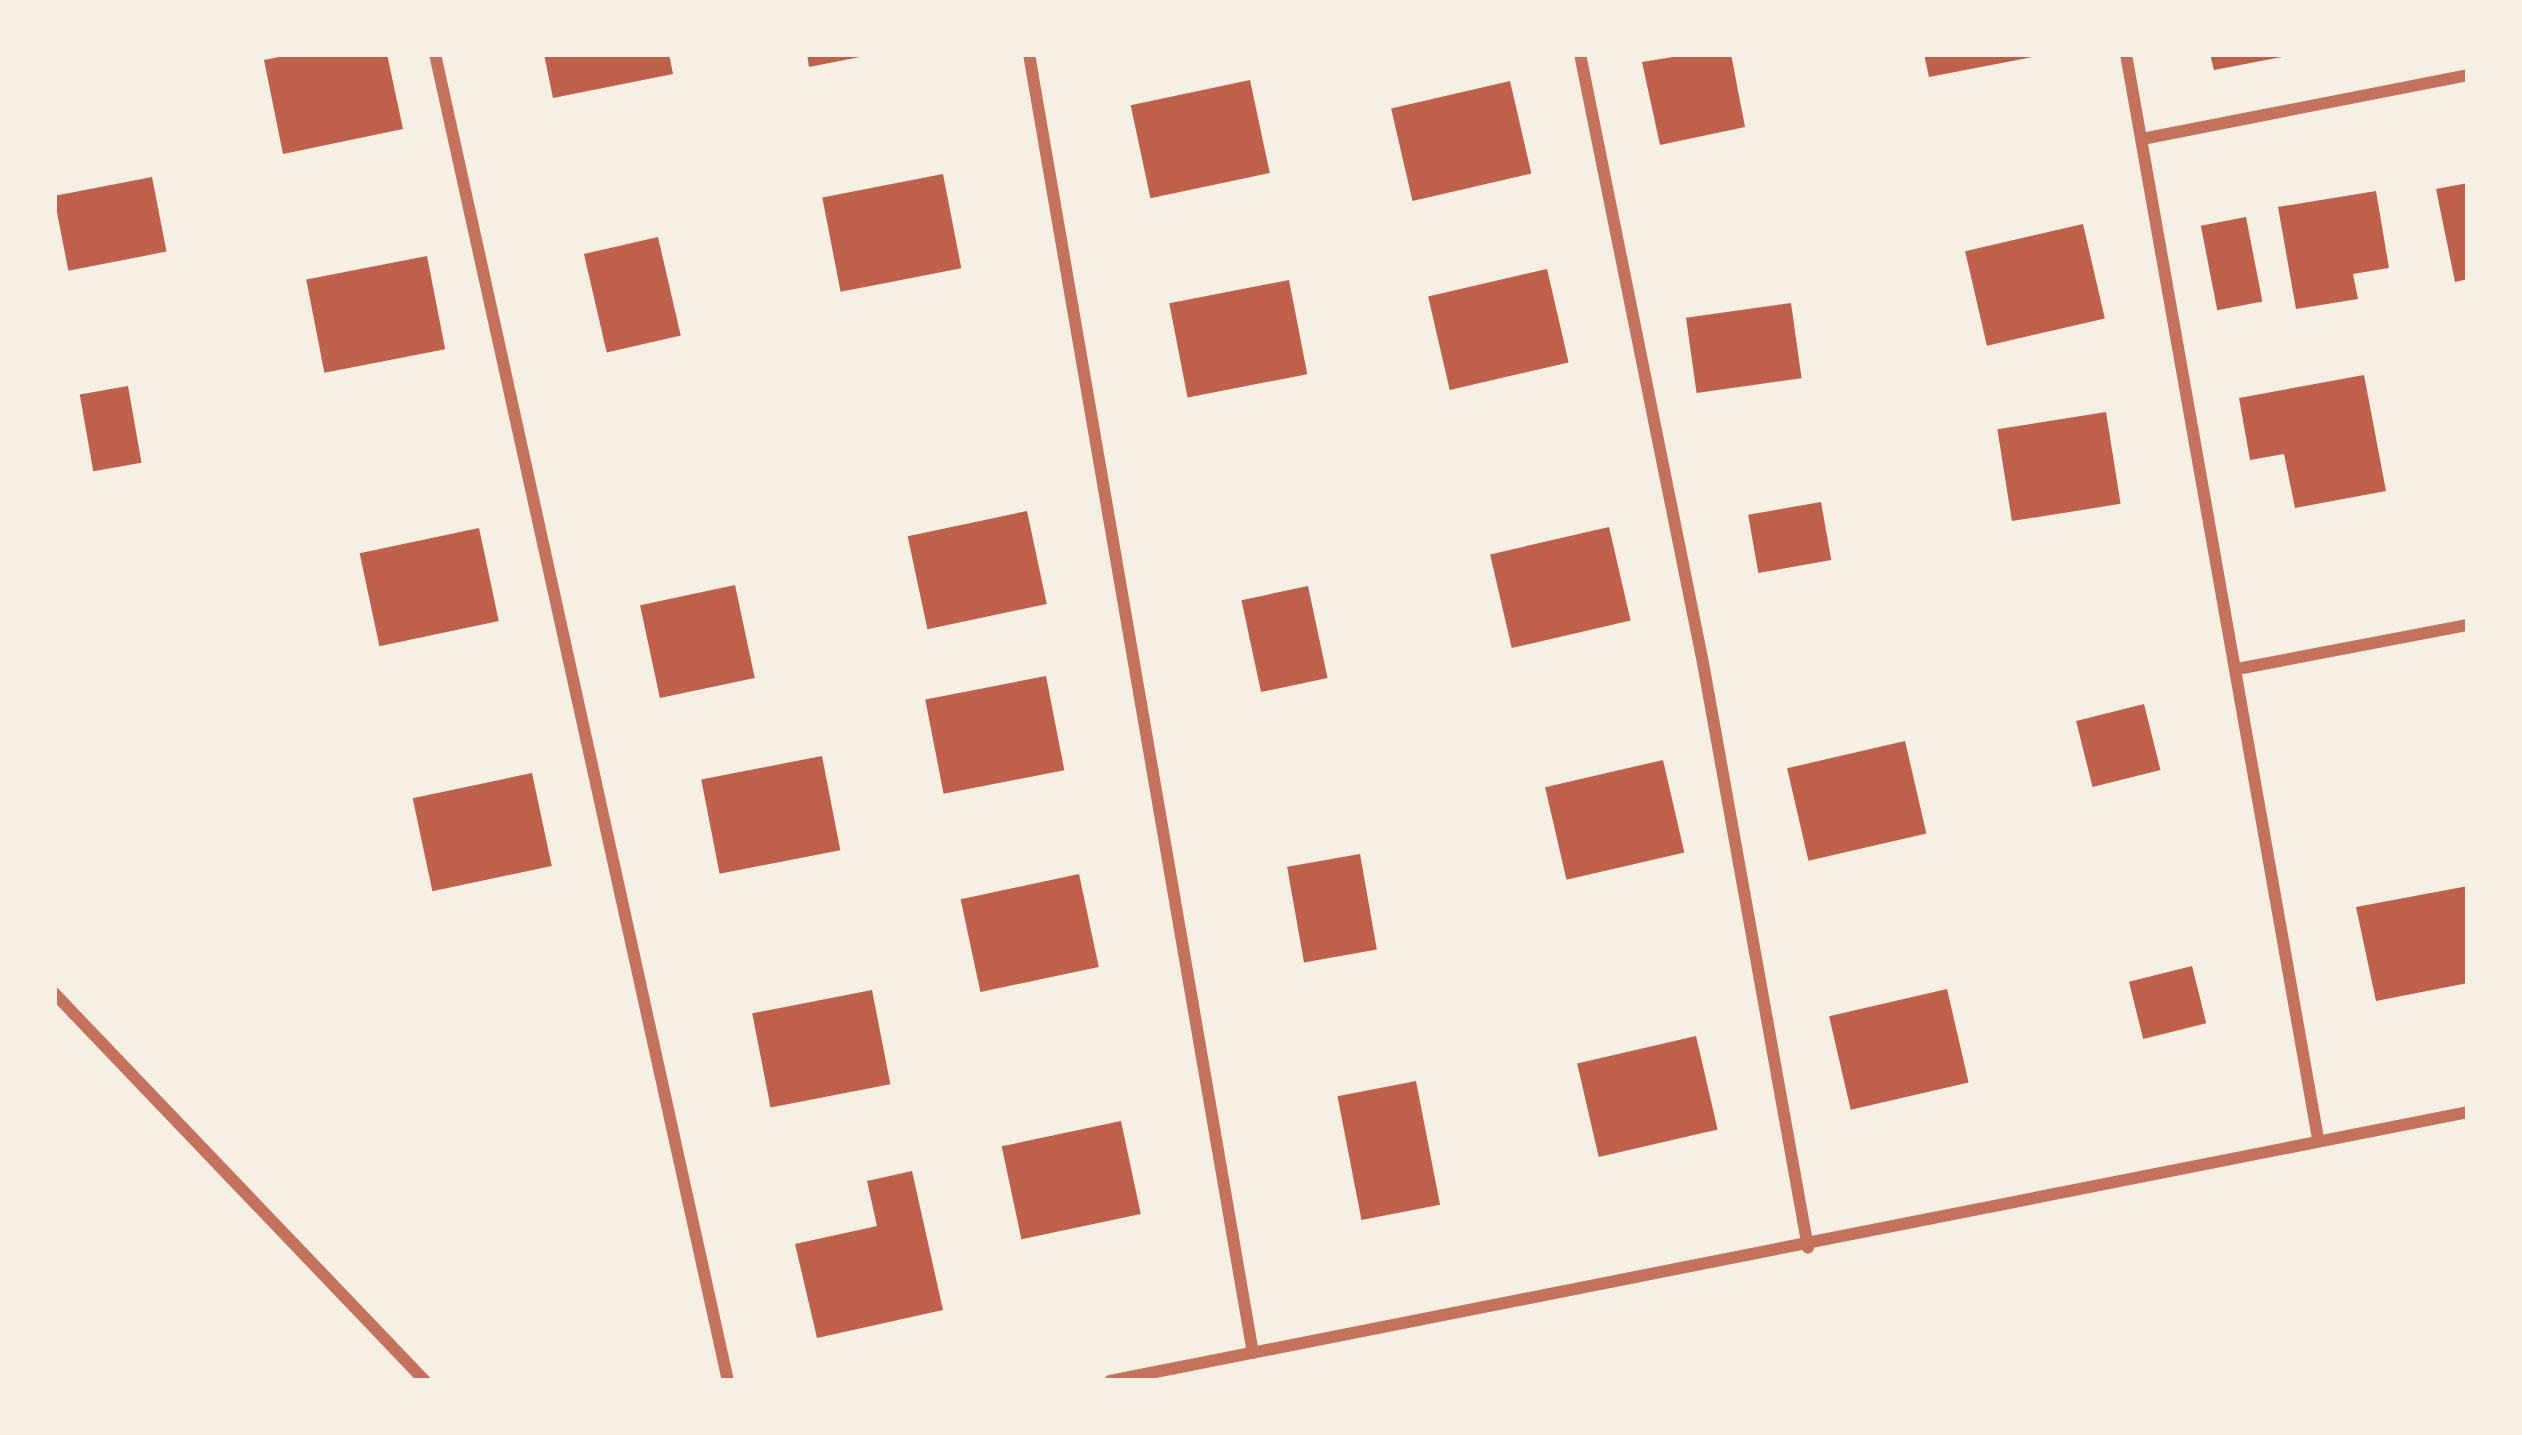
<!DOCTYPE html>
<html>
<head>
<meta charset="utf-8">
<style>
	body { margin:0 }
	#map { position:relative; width:2522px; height:1435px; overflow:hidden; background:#f6efe4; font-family:Helvetica,sans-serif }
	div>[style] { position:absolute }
	.building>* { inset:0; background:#bf614a; transform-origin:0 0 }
	.minor>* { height:12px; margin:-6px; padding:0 6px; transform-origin:6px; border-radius:6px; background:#c5725c }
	span { translate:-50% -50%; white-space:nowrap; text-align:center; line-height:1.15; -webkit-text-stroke:9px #f6efe4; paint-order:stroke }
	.frame { position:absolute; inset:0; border:57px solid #f6efe4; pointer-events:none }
</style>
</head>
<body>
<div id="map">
	<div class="building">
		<div style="clip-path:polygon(294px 54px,387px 54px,403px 129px,283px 154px,264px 60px)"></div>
		<div style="clip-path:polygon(544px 54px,669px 54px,673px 74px,553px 98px)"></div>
		<div style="clip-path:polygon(807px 54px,865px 54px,865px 56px,809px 67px)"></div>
		<div style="clip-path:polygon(1691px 54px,1731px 54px,1745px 127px,1660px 145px,1642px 62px)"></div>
		<div style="clip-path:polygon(1924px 54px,2038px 54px,2038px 56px,1929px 77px)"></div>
		<div style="clip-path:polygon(2210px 54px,2287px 54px,2287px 56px,2214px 70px)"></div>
		<div style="left:1250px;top:80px;width:95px;height:122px;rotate:78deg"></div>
		<div style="left:1510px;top:81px;width:95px;height:122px;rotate:77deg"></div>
		<div style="left:943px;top:174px;width:96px;height:123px;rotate:79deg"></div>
		<div style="left:152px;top:177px;width:76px;height:100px;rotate:79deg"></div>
		<div style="clip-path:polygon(2468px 183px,2468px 279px,2455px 282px,2436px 189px)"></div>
		<div style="clip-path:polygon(2376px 191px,2389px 268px,2353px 274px,2358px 299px,2296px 309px,2278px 207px)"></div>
		<div style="left:2246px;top:217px;width:86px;height:46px;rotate:79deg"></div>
		<div style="left:2083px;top:224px;width:97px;height:121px;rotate:77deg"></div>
		<div style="left:658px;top:237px;width:101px;height:76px;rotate:77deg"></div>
		<div style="left:427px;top:256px;width:95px;height:123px;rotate:79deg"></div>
		<div style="left:1547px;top:269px;width:96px;height:122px;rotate:77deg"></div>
		<div style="left:1289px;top:280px;width:96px;height:122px;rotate:79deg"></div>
		<div style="left:1791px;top:303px;width:76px;height:106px;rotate:82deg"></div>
		<div style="clip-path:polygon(2364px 375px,2386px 491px,2295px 508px,2284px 454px,2250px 460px,2239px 398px)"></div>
		<div style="left:128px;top:386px;width:78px;height:49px;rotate:80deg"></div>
		<div style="left:2106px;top:412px;width:93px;height:110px;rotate:81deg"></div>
		<div style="left:1821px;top:502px;width:59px;height:74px;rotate:80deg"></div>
		<div style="left:1027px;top:511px;width:95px;height:122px;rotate:78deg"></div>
		<div style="left:1609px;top:527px;width:96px;height:122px;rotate:77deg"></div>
		<div style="left:479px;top:528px;width:95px;height:122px;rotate:78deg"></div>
		<div style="left:735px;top:585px;width:95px;height:97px;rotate:78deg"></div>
		<div style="left:1308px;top:586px;width:94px;height:68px;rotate:78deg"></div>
		<div style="left:1046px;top:676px;width:96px;height:123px;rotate:79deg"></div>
		<div style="left:2144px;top:704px;width:68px;height:70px;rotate:76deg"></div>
		<div style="left:1905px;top:741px;width:95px;height:121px;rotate:77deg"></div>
		<div style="left:822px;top:756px;width:96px;height:123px;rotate:79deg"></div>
		<div style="left:1663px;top:760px;width:95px;height:121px;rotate:77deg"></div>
		<div style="left:532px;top:773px;width:95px;height:122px;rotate:78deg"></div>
		<div style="left:1360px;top:854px;width:97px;height:74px;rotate:80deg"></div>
		<div style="left:1079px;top:874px;width:95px;height:121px;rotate:78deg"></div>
		<div style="clip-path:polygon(2468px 886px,2468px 983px,2376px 1001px,2356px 907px)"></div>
		<div style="left:2192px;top:966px;width:59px;height:65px;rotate:76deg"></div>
		<div style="left:1947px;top:989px;width:96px;height:121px;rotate:77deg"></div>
		<div style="left:872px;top:990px;width:96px;height:122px;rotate:79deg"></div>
		<div style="left:1696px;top:1036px;width:96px;height:122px;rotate:77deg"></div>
		<div style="left:1416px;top:1081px;width:126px;height:80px;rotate:79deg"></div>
		<div style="left:1121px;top:1121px;width:95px;height:122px;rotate:78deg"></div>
		<div style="clip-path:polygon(912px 1171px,943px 1310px,817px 1338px,795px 1244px,877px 1226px,867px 1181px)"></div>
	</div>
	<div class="minor">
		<div style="left:435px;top:54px;width:1359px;rotate:77.55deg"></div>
		<div style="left:1029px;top:54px;width:1318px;rotate:80.22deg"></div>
		<div style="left:1580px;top:54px;width:621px;rotate:78.58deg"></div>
		<div style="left:1703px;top:663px;width:594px;rotate:79.82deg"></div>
		<div style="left:2126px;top:54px;width:1102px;rotate:79.96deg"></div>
		<div style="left:2142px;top:139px;width:332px;rotate:-11.1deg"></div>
		<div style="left:2237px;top:669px;width:235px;rotate:-10.8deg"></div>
		<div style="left:54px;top:993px;width:537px;rotate:46.28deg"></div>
		<div style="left:1110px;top:1381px;width:1384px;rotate:-11.2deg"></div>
	</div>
	<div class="frame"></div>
</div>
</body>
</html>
